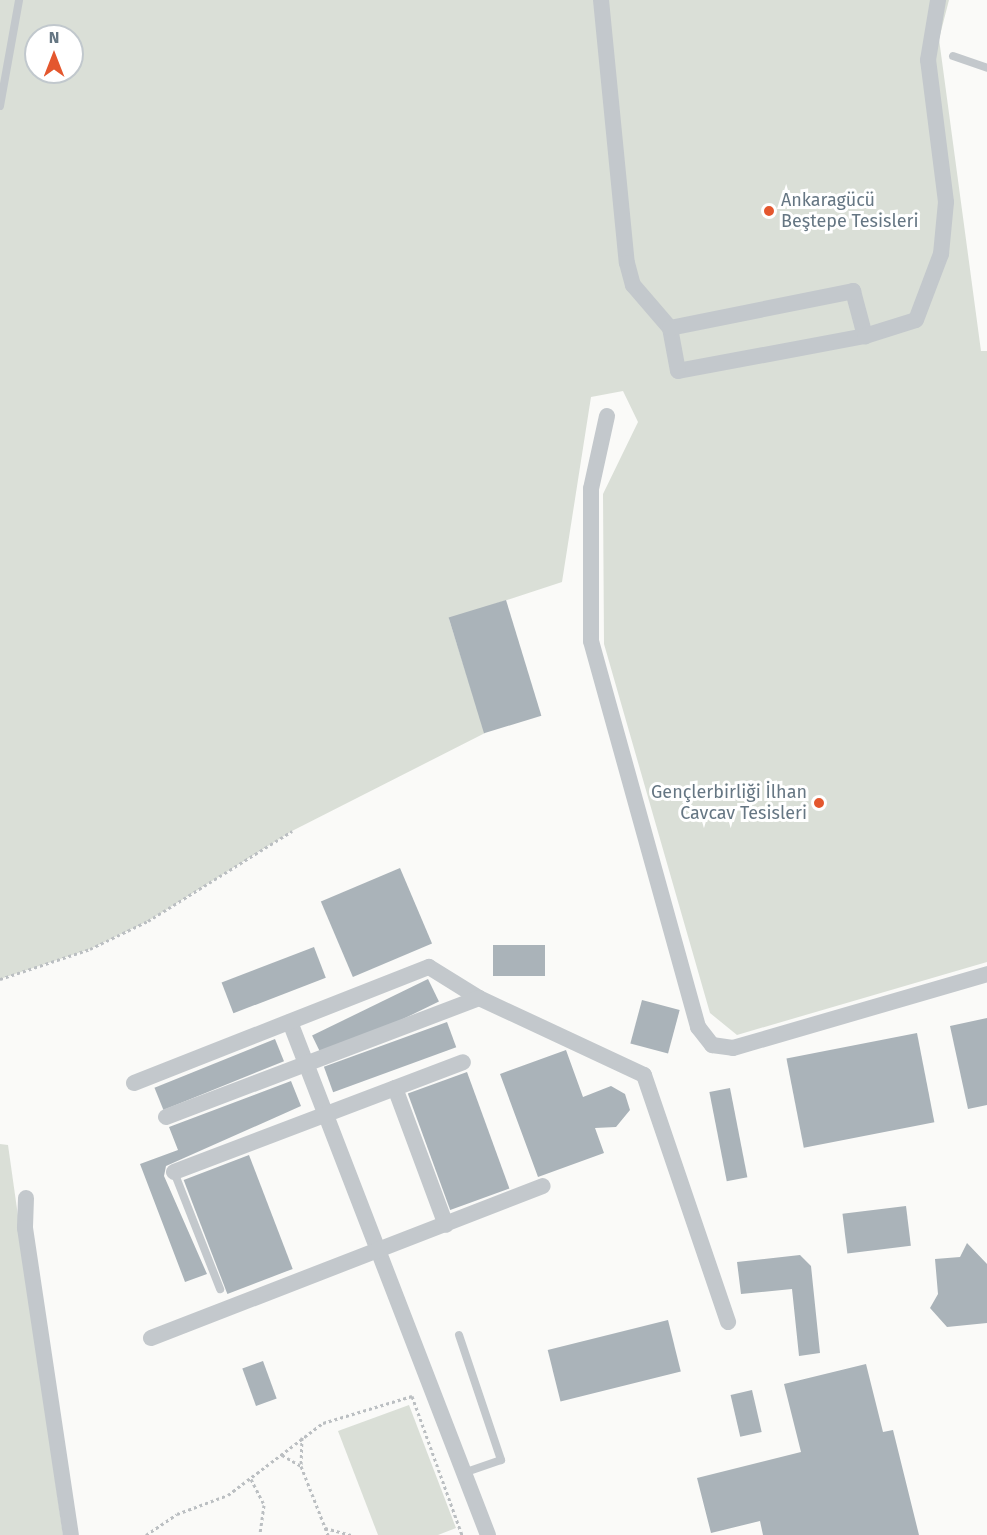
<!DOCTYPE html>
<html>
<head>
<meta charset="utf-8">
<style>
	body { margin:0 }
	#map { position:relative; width:987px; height:1535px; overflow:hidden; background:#fafaf8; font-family:"Fira Sans",sans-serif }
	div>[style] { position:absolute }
	.green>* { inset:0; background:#dadfd7 }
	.building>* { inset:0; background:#aab3b9; transform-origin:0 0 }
	.path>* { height:3px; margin-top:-1.5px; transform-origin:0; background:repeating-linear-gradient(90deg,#bbbfc2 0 3px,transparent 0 6px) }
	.lane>* { height:8px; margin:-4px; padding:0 4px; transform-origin:4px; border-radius:4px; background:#c3c8cc }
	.street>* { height:16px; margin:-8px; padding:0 8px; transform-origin:8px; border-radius:8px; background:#c3c8cc }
	.dots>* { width:16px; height:16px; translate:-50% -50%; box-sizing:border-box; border:3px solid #fff; border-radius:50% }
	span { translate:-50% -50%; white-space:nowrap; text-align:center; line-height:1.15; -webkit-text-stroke:6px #fff; paint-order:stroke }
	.poi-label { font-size:18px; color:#657683 }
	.left { translate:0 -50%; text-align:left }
	.right { translate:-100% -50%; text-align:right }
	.north { position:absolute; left:24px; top:24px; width:60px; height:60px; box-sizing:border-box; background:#fff; border:2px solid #c1c8cd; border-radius:50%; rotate:0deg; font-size:16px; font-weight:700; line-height:24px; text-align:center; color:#657683 }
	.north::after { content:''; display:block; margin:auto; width:21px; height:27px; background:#e4572e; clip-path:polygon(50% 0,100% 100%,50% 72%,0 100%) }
</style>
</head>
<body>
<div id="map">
	<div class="green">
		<div style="clip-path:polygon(evenodd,0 0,949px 0,939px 39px,981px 351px,987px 351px,987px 962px,737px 1035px,710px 1013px,604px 644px,603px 494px,638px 422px,623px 391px,591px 397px,562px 582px,449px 619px,485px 733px,292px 831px,148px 921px,90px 949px,0 979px,0 0,36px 36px,72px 36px,72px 72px,36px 72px,36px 36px)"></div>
		<div style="clip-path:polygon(0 1144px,8px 1145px,63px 1535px,0 1535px)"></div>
		<div style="clip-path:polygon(409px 1405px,456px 1528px,438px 1535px,378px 1535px,338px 1431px)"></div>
	</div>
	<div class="building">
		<div style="left:506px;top:600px;width:121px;height:60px;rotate:73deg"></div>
		<div style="left:400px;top:868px;width:82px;height:86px;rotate:67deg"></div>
		<div style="left:493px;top:945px;width:52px;height:31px"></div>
		<div style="left:314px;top:947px;width:33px;height:99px;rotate:69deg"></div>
		<div style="left:428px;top:979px;width:25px;height:129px;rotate:64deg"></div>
		<div style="left:642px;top:1000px;width:39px;height:45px;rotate:15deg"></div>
		<div style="clip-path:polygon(987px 1018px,987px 1105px,968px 1109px,950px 1026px)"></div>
		<div style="left:447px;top:1022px;width:27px;height:131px;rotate:70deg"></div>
		<div style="left:917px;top:1033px;width:91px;height:133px;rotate:79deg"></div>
		<div style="left:275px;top:1039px;width:24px;height:130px;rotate:68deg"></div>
		<div style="clip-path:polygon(566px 1050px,583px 1097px,611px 1086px,625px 1094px,630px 1110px,616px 1127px,595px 1128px,604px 1153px,538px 1177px,500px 1074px)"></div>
		<div style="left:467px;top:1072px;width:124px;height:63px;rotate:70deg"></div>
		<div style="clip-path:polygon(291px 1081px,301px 1106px,166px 1166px,164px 1176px,207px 1274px,185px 1282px,140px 1164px,178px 1150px,169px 1127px)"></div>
		<div style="left:730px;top:1088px;width:91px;height:21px;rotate:79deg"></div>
		<div style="left:249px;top:1155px;width:122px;height:70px;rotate:69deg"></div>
		<div style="left:906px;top:1206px;width:40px;height:64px;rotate:83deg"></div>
		<div style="clip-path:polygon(967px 1243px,987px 1264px,987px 1323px,947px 1327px,930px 1308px,938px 1294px,935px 1259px,960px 1257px)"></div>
		<div style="clip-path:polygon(800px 1255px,811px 1266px,820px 1353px,799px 1356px,792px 1289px,741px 1294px,737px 1262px)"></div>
		<div style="left:668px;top:1320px;width:53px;height:124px;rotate:76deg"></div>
		<div style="left:263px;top:1361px;width:40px;height:22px;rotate:70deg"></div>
		<div style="clip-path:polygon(866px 1364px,883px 1432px,893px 1430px,919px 1535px,763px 1535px,760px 1521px,711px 1533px,697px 1478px,801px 1452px,784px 1384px)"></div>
		<div style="left:752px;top:1390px;width:43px;height:22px;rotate:77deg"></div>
	</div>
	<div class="path">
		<div style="left:0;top:979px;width:95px;rotate:-18.4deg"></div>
		<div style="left:90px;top:949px;width:64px;rotate:-25.8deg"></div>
		<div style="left:148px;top:921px;width:170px;rotate:-32deg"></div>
		<div style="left:302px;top:1437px;width:29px;rotate:92deg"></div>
		<div style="left:301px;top:1466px;width:74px;rotate:68.6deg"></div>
		<div style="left:282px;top:1455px;width:22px;rotate:30deg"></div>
		<div style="left:251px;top:1479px;width:29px;rotate:63deg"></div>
		<div style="left:264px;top:1505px;width:30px;rotate:98deg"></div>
		<div style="left:325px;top:1528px;width:27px;rotate:15deg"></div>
		<div style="left:146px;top:1535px;width:37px;rotate:-34deg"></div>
		<div style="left:177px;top:1514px;width:54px;rotate:-20.4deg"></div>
		<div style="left:228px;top:1495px;width:119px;rotate:-37.2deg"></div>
		<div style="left:323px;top:1423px;width:93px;rotate:-16.9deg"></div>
		<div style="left:412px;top:1396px;width:148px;rotate:70.2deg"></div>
	</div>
	<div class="lane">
		<div style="left:953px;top:56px;width:36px;rotate:19deg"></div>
		<div style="left:0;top:106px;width:108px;rotate:-79.8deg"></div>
		<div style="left:174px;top:1172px;width:126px;rotate:68.5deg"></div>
		<div style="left:459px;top:1335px;width:132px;rotate:71.4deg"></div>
		<div style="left:501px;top:1460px;width:39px;rotate:161deg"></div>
	</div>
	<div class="street">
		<div style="left:601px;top:0;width:264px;rotate:84.4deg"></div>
		<div style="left:627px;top:263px;width:23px;rotate:75deg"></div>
		<div style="left:633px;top:285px;width:57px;rotate:49.3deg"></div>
		<div style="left:853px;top:291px;width:47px;rotate:75.1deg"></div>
		<div style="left:865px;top:336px;width:190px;rotate:169.4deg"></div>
		<div style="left:678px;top:371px;width:44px;rotate:-100.5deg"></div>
		<div style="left:670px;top:328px;width:187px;rotate:-11.4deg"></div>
		<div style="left:865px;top:336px;width:53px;rotate:-17.4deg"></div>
		<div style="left:916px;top:320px;width:71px;rotate:-69.3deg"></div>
		<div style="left:941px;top:254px;width:52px;rotate:-84.5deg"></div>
		<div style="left:946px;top:202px;width:143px;rotate:-97.2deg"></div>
		<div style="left:928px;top:60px;width:61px;rotate:-80.5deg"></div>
		<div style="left:607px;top:416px;width:75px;rotate:102.4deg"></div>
		<div style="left:591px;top:489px;width:152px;rotate:90deg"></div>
		<div style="left:591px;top:641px;width:401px;rotate:74.5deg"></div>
		<div style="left:698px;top:1027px;width:23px;rotate:52deg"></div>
		<div style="left:712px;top:1045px;width:21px;rotate:8deg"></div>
		<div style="left:733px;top:1048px;width:265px;rotate:-16.2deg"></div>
		<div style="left:290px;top:1022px;width:550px;rotate:68.9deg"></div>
		<div style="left:134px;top:1083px;width:317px;rotate:-21.5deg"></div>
		<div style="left:429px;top:967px;width:59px;rotate:31.8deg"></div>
		<div style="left:479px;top:998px;width:182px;rotate:25deg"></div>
		<div style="left:644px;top:1075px;width:261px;rotate:71.2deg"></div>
		<div style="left:395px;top:1088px;width:146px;rotate:69.6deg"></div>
		<div style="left:166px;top:1117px;width:335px;rotate:-20.8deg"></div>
		<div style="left:174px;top:1172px;width:309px;rotate:-20.8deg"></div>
		<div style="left:26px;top:1198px;width:30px;rotate:92deg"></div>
		<div style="left:25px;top:1228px;width:310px;rotate:81.5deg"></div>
		<div style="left:151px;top:1338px;width:420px;rotate:-21.2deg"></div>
	</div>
	<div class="dots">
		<div style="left:769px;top:211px;background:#e4572e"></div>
		<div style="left:819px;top:803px;background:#e4572e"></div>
	</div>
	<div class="poi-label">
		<span class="left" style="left:781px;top:211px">Ankaragücü<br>Beştepe Tesisleri</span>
		<span class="right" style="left:807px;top:803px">Gençlerbirliği İlhan<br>Cavcav Tesisleri</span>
	</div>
	<div class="north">N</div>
</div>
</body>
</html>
